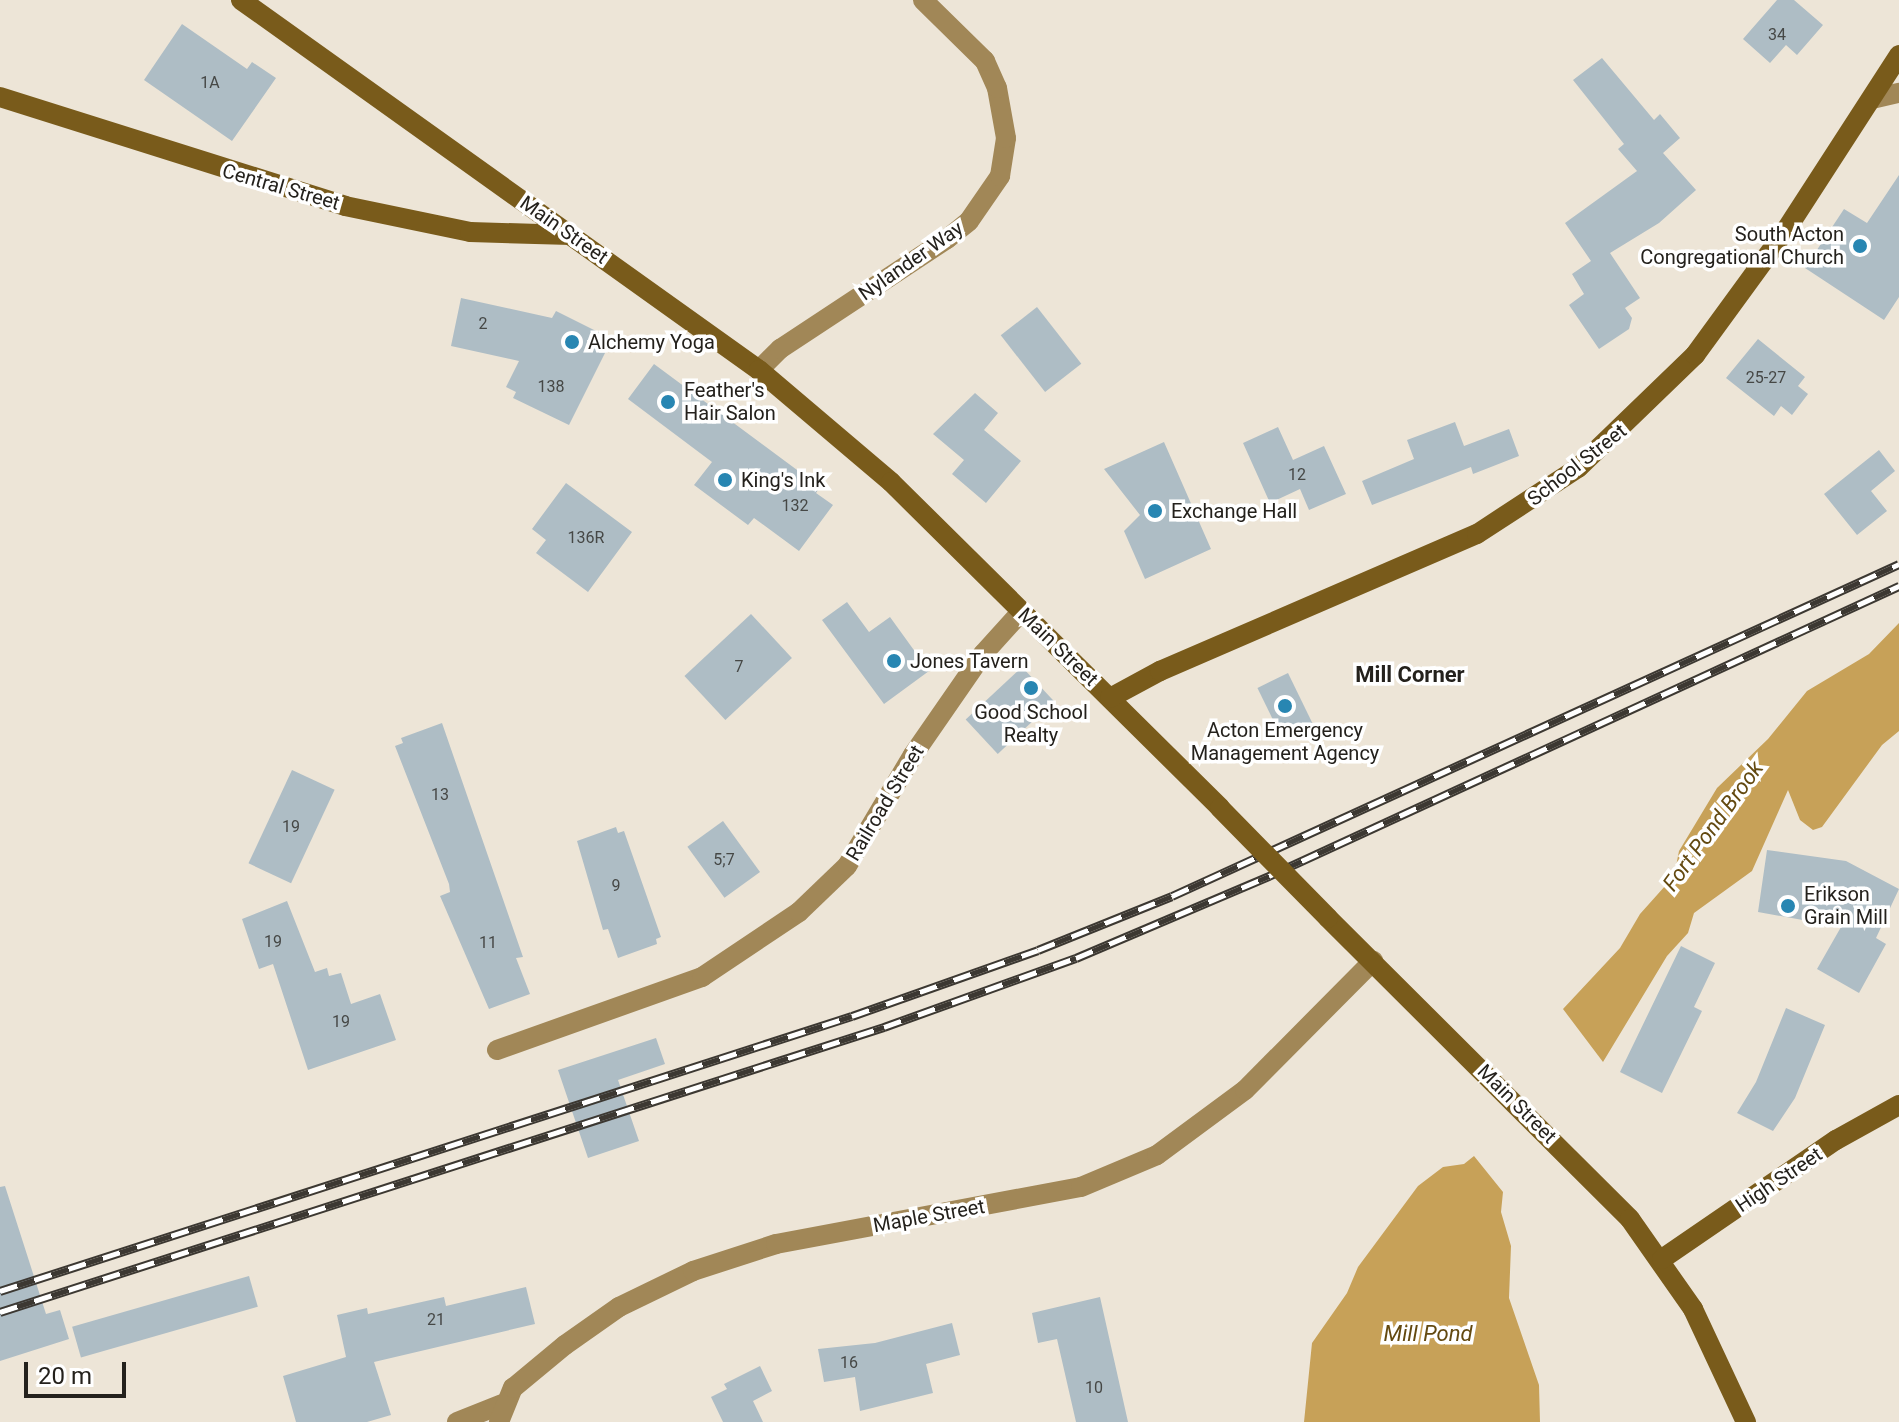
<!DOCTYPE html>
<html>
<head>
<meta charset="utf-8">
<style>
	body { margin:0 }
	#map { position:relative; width:1899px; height:1422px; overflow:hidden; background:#ede5d7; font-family:Roboto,sans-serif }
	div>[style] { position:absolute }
	.water>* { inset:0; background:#c7a158 }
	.building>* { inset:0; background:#aebdc5; transform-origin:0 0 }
	.street>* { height:20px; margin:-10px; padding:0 10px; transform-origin:10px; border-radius:10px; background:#a18757 }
	.secondary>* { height:20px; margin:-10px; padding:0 10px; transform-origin:10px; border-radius:10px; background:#795b1b }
	.rail>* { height:9px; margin-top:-4.5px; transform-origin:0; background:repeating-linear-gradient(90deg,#fff 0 18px,#3c3832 0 36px); box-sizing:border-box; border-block:2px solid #3c3832 }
	.secondary-bridge>* { height:20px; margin:-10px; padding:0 10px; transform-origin:10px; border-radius:10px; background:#795b1b }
	.dots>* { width:22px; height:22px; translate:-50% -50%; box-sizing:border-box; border:4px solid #fff; border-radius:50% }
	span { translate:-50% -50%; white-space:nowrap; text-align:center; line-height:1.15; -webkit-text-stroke:7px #fff; paint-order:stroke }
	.number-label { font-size:16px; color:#464846 }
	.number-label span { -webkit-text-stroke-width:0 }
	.street-label { font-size:20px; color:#24211c }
	.poi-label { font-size:20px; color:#24211c }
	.right { translate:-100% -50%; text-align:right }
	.left { translate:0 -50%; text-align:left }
	.neighbourhood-label { font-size:22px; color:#24211c; font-weight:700 }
	.water-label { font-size:22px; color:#634910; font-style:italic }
	.scale { position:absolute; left:24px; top:1362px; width:102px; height:36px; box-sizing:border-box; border:4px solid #24211c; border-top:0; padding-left:10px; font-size:24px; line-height:28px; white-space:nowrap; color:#24211c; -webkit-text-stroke:6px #fff; paint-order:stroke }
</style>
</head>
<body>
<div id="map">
	<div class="water">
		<div style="clip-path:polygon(1899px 623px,1899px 731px,1882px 745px,1822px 827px,1813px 830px,1800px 820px,1788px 790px,1752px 871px,1694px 913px,1688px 933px,1667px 956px,1603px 1062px,1563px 1009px,1620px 948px,1640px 914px,1674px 876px,1679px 851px,1717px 788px,1768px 739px,1807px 691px,1869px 654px)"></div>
		<div style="clip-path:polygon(1474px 1156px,1503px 1192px,1501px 1212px,1511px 1246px,1509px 1298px,1539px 1385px,1540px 1422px,1304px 1422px,1312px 1343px,1347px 1293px,1358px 1267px,1418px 1186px,1443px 1167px,1464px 1164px)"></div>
	</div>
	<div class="building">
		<div style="clip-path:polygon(1777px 0,1794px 0,1823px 25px,1797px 55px,1786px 45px,1770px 63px,1743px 39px)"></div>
		<div style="clip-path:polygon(182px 24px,247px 69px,252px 62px,276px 78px,232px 141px,144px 80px)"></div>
		<div style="clip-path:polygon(1602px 58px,1654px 120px,1660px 114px,1680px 138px,1663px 153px,1696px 190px,1659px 223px,1610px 253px,1640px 298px,1625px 308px,1632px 318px,1629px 329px,1599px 349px,1569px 305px,1584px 294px,1572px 274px,1591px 261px,1565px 223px,1637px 171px,1618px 149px,1624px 144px,1573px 80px)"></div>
		<div style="clip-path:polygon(1899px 175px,1899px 297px,1884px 320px,1805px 268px,1844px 209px,1867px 223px)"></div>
		<div style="clip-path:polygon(461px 298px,552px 318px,556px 311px,612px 339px,569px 425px,513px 398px,516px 392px,506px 387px,519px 361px,451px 346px)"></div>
		<div style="left:1037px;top:307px;width:72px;height:46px;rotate:52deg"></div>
		<div style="clip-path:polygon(1758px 339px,1805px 377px,1798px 386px,1808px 394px,1792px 415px,1781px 406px,1774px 416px,1726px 378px)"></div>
		<div style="clip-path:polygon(654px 364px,820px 487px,816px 493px,833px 505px,799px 551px,754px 518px,748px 525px,694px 485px,712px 462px,628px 399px)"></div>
		<div style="clip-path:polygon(975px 393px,998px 413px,984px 430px,1021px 461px,986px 503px,952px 474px,964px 460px,933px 434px)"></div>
		<div style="clip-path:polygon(1455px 422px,1464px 446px,1509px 429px,1519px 456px,1473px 474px,1471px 467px,1372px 505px,1362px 481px,1414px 459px,1407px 440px)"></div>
		<div style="clip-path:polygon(1278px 427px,1293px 460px,1324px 446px,1346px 494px,1309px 510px,1300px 489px,1270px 503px,1243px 443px)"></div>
		<div style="clip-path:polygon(1164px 442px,1211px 549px,1145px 579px,1124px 531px,1140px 515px,1104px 469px)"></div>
		<div style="clip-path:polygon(1879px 450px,1895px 471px,1871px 491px,1887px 511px,1857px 535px,1824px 494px)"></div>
		<div style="clip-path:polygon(566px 483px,632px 532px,588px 592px,536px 553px,546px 540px,532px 529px)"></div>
		<div style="clip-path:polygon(847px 602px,869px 632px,890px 617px,929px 671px,884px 704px,822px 620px)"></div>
		<div style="left:751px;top:614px;width:60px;height:91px;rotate:47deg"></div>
		<div style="left:1022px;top:667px;width:47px;height:77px;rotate:47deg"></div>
		<div style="left:1288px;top:673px;width:58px;height:34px;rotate:64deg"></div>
		<div style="clip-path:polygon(442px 723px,523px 957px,516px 958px,530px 994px,489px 1009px,440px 896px,450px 892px,449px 884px,395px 746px,403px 743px,401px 738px)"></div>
		<div style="left:292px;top:770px;width:47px;height:103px;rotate:25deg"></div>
		<div style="left:723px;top:821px;width:63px;height:44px;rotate:54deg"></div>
		<div style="clip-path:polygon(616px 827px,618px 833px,624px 831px,661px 937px,656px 939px,657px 944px,618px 958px,608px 929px,603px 930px,577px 841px)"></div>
		<div style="clip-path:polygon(1767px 850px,1846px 861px,1899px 889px,1876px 938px,1886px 944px,1859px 993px,1817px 969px,1841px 927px,1758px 912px)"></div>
		<div style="clip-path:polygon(287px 901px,315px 972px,327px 968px,329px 976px,341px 973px,351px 1004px,380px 994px,396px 1040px,308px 1070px,273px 964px,259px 969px,242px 919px)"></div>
		<div style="clip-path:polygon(1681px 946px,1715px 963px,1694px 1007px,1702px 1011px,1662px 1093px,1620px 1072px)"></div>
		<div style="clip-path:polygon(1786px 1008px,1825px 1025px,1795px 1098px,1773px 1131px,1737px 1113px,1756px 1082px)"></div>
		<div style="clip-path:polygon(656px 1038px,665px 1064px,618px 1080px,639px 1141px,588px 1158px,558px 1070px)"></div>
		<div style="clip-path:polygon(5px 1186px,46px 1314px,60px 1310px,69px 1339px,0 1361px,0 1187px)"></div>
		<div style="left:249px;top:1276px;width:32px;height:184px;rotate:74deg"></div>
		<div style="clip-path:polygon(526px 1287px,535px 1324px,374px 1362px,391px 1415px,367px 1422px,296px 1422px,283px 1376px,346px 1357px,337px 1315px,367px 1308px,368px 1314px,444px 1297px,446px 1306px)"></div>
		<div style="clip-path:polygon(1100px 1297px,1128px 1422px,1076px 1422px,1057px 1339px,1038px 1343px,1032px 1313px)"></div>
		<div style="clip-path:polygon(952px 1323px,960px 1355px,926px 1364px,933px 1393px,860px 1411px,855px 1377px,824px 1382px,818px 1349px,875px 1343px)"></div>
		<div style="clip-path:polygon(760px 1366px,772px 1391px,753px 1401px,763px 1422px,723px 1422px,711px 1397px,727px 1389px,724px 1384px)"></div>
	</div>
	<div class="street">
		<div style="left:1872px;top:99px;width:28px;rotate:-13deg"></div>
		<div style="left:759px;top:370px;width:30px;rotate:-45deg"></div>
		<div style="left:780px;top:349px;width:200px;rotate:-33.4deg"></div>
		<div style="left:947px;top:239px;width:28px;rotate:-39deg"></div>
		<div style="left:969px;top:221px;width:55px;rotate:-55.4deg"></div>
		<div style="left:1000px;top:176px;width:38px;rotate:-81deg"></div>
		<div style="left:1006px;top:138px;width:51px;rotate:-100.2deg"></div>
		<div style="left:997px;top:88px;width:30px;rotate:-114deg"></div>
		<div style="left:985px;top:61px;width:87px;rotate:-135.5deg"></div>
		<div style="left:497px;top:1050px;width:218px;rotate:-19.6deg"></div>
		<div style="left:702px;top:977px;width:117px;rotate:-33.8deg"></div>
		<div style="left:799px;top:912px;width:66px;rotate:-43.8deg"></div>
		<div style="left:847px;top:866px;width:129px;rotate:-59.3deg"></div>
		<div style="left:913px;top:755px;width:123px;rotate:-55.3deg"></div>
		<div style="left:983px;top:654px;width:57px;rotate:-47.9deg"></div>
		<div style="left:457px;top:1422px;width:48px;rotate:-21.8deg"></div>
		<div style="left:499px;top:1422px;width:37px;rotate:-68deg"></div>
		<div style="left:513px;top:1388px;width:67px;rotate:-39.6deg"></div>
		<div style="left:565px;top:1345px;width:66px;rotate:-35.1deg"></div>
		<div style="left:619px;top:1307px;width:82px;rotate:-25.9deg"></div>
		<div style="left:693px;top:1271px;width:87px;rotate:-18deg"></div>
		<div style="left:776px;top:1244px;width:310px;rotate:-10.6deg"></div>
		<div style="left:1081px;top:1187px;width:82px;rotate:-22.8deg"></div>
		<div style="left:1157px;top:1155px;width:109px;rotate:-36.5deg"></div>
		<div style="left:1245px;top:1090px;width:182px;rotate:-45.2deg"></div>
	</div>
	<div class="secondary">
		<div style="left:241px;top:0;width:637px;rotate:35.54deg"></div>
		<div style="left:759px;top:370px;width:173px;rotate:40.3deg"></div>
		<div style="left:891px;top:482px;width:463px;rotate:44.7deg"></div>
		<div style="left:0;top:97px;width:362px;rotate:17.5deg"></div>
		<div style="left:345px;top:206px;width:128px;rotate:11.7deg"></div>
		<div style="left:470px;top:232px;width:101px;rotate:1.7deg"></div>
		<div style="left:1110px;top:698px;width:57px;rotate:-28.4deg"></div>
		<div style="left:1160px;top:671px;width:345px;rotate:-23.4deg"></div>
		<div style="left:1477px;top:534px;width:121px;rotate:-33.2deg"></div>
		<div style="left:1578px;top:468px;width:163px;rotate:-44deg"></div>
		<div style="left:1695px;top:355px;width:151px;rotate:-53.9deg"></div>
		<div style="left:1784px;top:233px;width:212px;rotate:-57.1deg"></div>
		<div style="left:1328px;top:918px;width:426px;rotate:44.9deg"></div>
		<div style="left:1630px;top:1219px;width:110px;rotate:55deg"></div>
		<div style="left:1693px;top:1309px;width:125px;rotate:64.9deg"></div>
		<div style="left:1662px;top:1259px;width:211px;rotate:-34.4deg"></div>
		<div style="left:1836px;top:1140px;width:72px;rotate:-29.1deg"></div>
	</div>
	<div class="rail">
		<div style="left:0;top:1291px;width:895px;rotate:-17.89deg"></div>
		<div style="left:852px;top:1016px;width:197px;rotate:-19.5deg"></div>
		<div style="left:1038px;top:950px;width:144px;rotate:-21.9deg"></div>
		<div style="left:1172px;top:896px;width:799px;rotate:-24.54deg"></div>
		<div style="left:0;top:1312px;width:929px;rotate:-17.87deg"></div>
		<div style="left:884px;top:1027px;width:204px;rotate:-19.8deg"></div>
		<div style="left:1076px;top:958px;width:210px;rotate:-23deg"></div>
		<div style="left:1269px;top:876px;width:694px;rotate:-24.72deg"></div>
	</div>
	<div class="secondary-bridge">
		<div style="left:1220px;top:808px;width:154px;rotate:45.5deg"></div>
	</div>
	<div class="dots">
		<div style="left:1860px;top:246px;background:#2886b2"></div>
		<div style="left:572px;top:342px;background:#2886b2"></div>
		<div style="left:668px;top:402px;background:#2886b2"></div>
		<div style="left:725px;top:480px;background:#2886b2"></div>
		<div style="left:1155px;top:511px;background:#2886b2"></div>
		<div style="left:894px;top:661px;background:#2886b2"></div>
		<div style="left:1031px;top:688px;background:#2886b2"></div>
		<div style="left:1285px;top:706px;background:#2886b2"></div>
		<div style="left:1788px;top:906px;background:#2886b2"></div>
	</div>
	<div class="number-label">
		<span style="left:1777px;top:35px">34</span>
		<span style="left:210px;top:83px">1A</span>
		<span style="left:483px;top:324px">2</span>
		<span style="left:1766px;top:378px">25-27</span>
		<span style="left:551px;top:387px">138</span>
		<span style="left:1297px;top:475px">12</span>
		<span style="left:795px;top:506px">132</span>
		<span style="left:586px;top:538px">136R</span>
		<span style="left:739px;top:667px">7</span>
		<span style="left:440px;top:795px">13</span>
		<span style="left:291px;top:827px">19</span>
		<span style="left:724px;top:860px">5;7</span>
		<span style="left:616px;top:886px">9</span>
		<span style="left:273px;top:942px">19</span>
		<span style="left:488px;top:943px">11</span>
		<span style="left:341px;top:1022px">19</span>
		<span style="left:436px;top:1320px">21</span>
		<span style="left:849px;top:1363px">16</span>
		<span style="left:1094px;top:1388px">10</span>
	</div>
	<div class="street-label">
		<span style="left:281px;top:187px;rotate:16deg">Central Street</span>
		<span style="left:564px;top:230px;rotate:35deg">Main Street</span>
		<span style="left:911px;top:261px;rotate:-35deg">Nylander Way</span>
		<span style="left:1577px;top:465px;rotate:-38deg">School Street</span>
		<span style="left:1058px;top:647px;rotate:44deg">Main Street</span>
		<span style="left:885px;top:803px;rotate:-59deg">Railroad Street</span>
		<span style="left:1517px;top:1104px;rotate:45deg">Main Street</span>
		<span style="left:1779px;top:1180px;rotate:-34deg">High Street</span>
		<span style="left:929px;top:1216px;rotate:-10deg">Maple Street</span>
	</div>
	<div class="poi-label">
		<span class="right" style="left:1844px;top:246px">South Acton<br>Congregational Church</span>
		<span class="left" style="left:588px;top:342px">Alchemy Yoga</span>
		<span class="left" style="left:684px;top:402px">Feather's<br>Hair Salon</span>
		<span class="left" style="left:741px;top:480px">King's Ink</span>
		<span class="left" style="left:1171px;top:511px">Exchange Hall</span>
		<span class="left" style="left:910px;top:661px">Jones Tavern</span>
		<span style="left:1031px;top:724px">Good School<br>Realty</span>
		<span style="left:1285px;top:742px">Acton Emergency<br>Management Agency</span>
		<span class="left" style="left:1804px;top:906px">Erikson<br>Grain Mill</span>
	</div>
	<div class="neighbourhood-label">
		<span style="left:1410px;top:675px">Mill Corner</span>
	</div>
	<div class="water-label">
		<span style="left:1713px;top:826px;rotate:-54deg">Fort Pond Brook</span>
		<span style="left:1428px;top:1334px">Mill Pond</span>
	</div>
	<div class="scale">20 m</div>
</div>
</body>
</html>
